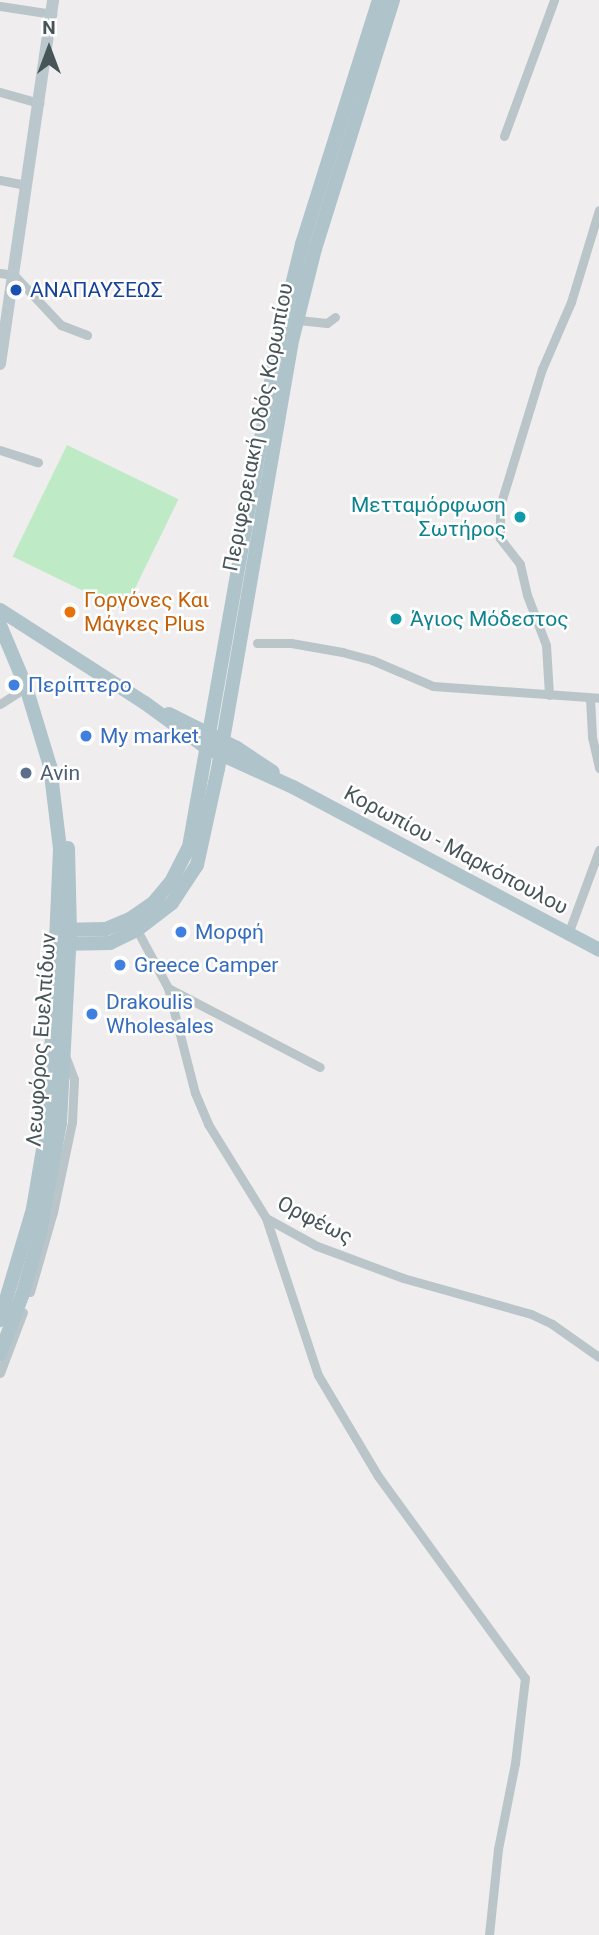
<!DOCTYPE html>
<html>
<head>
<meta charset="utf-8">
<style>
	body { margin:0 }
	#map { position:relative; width:599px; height:1935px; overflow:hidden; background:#f0edee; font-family:Roboto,sans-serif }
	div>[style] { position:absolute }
	.green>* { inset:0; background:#beebc6; transform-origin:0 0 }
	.street>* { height:9px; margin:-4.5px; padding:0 4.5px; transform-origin:4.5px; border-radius:4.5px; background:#bac5c9 }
	.secondary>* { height:12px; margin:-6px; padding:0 6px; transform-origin:6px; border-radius:6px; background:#bac8ce }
	.primary>* { height:14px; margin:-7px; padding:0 7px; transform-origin:7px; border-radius:7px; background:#afc3cb }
	.dots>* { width:19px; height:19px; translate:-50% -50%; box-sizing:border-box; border:4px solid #fff; border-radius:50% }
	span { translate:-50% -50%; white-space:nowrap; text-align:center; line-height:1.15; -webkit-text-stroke:5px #fff; paint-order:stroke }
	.transit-label { font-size:21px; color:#164399 }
	.left { translate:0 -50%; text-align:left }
	.street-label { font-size:21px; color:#475559 }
	.culture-label { font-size:21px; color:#0d838f }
	.right { translate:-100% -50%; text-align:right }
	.food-label { font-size:21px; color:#c56008 }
	.shop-label { font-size:21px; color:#366cbe }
	.service-label { font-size:21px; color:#4e5e75 }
	.north { position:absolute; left:14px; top:14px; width:70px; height:70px; -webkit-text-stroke:5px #fff; paint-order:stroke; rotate:0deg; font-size:19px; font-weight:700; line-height:28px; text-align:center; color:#475559 }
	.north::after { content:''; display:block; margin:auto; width:24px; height:32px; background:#475559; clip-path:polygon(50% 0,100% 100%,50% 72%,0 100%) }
</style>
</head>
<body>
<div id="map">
	<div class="green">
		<div style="left:67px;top:445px;width:124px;height:124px;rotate:26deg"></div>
	</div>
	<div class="street">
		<div style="left:0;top:6px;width:53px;rotate:8.7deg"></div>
		<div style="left:0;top:92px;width:41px;rotate:15.8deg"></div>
		<div style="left:504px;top:136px;width:145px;rotate:-69.8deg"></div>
		<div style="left:0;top:180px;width:26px;rotate:11deg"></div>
		<div style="left:0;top:273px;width:14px;rotate:8deg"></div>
		<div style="left:14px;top:275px;width:69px;rotate:46.8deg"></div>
		<div style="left:61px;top:325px;width:28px;rotate:21deg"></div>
		<div style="left:298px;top:320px;width:29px;rotate:6deg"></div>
		<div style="left:327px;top:323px;width:10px;rotate:-37deg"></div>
		<div style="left:0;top:450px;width:40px;rotate:18deg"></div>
		<div style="left:257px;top:643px;width:34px"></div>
		<div style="left:291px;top:643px;width:52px;rotate:10deg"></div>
		<div style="left:342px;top:652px;width:31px;rotate:15deg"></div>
		<div style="left:372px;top:660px;width:66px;rotate:23.1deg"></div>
		<div style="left:433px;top:686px;width:166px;rotate:4.1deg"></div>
		<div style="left:549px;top:695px;width:50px;rotate:-93.4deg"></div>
		<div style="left:546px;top:645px;width:53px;rotate:-110.8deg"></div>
		<div style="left:527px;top:595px;width:32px;rotate:-103deg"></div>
		<div style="left:520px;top:564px;width:33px;rotate:-128deg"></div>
		<div style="left:500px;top:538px;width:32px;rotate:-90deg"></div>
		<div style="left:500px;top:506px;width:143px;rotate:-73deg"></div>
		<div style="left:542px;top:369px;width:73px;rotate:-66.6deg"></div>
		<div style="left:571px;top:302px;width:96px;rotate:-73.1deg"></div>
		<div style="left:590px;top:698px;width:39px;rotate:87deg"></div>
		<div style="left:592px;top:737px;width:32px;rotate:77deg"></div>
		<div style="left:0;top:704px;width:31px;rotate:-33deg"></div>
		<div style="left:137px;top:930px;width:66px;rotate:61.9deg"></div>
		<div style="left:168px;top:988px;width:108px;rotate:75.6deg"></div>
		<div style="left:195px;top:1093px;width:34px;rotate:67deg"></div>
		<div style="left:208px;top:1124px;width:110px;rotate:58.3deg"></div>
		<div style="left:266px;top:1218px;width:58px;rotate:28.8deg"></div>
		<div style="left:317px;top:1246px;width:92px;rotate:20.4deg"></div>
		<div style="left:403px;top:1278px;width:133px;rotate:15.7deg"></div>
		<div style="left:531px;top:1314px;width:23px;rotate:25deg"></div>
		<div style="left:552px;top:1324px;width:57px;rotate:35.1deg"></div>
		<div style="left:568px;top:934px;width:90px;rotate:-69.7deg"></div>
		<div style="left:168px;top:988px;width:171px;rotate:27.5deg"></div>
		<div style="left:266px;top:1218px;width:165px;rotate:71.7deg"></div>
		<div style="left:318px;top:1375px;width:117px;rotate:59.3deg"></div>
		<div style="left:378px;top:1476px;width:250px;rotate:54deg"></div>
		<div style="left:525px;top:1678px;width:86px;rotate:96.7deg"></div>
		<div style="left:515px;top:1763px;width:88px;rotate:101.2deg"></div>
		<div style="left:498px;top:1849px;width:86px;rotate:96deg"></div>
		<div style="left:30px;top:1292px;width:83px;rotate:-74deg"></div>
		<div style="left:53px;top:1212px;width:92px;rotate:-78.1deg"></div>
		<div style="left:72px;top:1122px;width:43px;rotate:-87.3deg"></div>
		<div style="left:74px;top:1079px;width:22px;rotate:-111deg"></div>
		<div style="left:0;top:1373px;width:65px;rotate:-69.3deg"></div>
	</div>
	<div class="secondary">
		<div style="left:0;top:364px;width:368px;rotate:-81.7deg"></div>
	</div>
	<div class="primary">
		<div style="left:0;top:610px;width:172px;rotate:32.7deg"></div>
		<div style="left:145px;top:703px;width:77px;rotate:36deg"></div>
		<div style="left:207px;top:748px;width:94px;rotate:24.4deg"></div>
		<div style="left:293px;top:787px;width:347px;rotate:28deg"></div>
		<div style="left:0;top:625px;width:67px;rotate:67.2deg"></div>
		<div style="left:26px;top:687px;width:83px;rotate:73.1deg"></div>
		<div style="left:50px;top:766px;width:84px;rotate:83.1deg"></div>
		<div style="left:60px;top:849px;width:271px;rotate:92.5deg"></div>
		<div style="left:48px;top:1120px;width:90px;rotate:99.6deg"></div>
		<div style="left:33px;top:1209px;width:116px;rotate:106.6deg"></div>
		<div style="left:169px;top:714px;width:76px;rotate:26.6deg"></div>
		<div style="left:237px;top:748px;width:43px;rotate:33.7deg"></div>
		<div style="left:57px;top:930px;width:49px;rotate:-1.2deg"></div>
		<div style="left:106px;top:929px;width:26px;rotate:-23deg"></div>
		<div style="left:130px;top:919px;width:29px;rotate:-35deg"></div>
		<div style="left:154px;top:902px;width:26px;rotate:-50deg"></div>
		<div style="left:171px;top:882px;width:39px;rotate:-63deg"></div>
		<div style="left:189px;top:847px;width:513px;rotate:-80deg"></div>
		<div style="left:278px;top:342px;width:101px;rotate:-76.2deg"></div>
		<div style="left:302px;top:244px;width:256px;rotate:-72.5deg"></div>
		<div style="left:57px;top:944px;width:53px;rotate:-1.1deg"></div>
		<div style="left:110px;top:943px;width:30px;rotate:-26deg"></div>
		<div style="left:137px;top:930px;width:44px;rotate:-37.6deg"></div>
		<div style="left:172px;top:903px;width:45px;rotate:-56.7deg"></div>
		<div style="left:197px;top:865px;width:98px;rotate:-77.7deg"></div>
		<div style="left:218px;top:769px;width:430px;rotate:-80.2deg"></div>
		<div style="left:291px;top:345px;width:99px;rotate:-76deg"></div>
		<div style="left:315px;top:249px;width:261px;rotate:-72.6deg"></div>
		<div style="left:0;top:1354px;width:62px;rotate:-69.2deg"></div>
		<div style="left:22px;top:1296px;width:66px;rotate:-74.1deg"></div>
		<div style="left:40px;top:1233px;width:112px;rotate:-79.7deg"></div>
		<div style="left:60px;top:1123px;width:192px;rotate:-87deg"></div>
		<div style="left:70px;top:931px;width:83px;rotate:-91.4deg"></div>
	</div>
	<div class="dots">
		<div style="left:16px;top:290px;background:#1a4fb4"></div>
		<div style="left:520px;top:517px;background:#0f9aa8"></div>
		<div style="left:70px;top:612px;background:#e8710a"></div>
		<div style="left:396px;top:619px;background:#0f9aa8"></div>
		<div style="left:14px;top:685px;background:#3f7fe0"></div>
		<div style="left:86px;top:736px;background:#3f7fe0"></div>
		<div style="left:26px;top:773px;background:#5c6f8a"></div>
		<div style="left:181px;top:932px;background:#3f7fe0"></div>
		<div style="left:120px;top:965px;background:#3f7fe0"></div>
		<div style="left:92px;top:1014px;background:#3f7fe0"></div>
	</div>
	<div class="transit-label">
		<span class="left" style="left:30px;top:290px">ΑΝΑΠΑΥΣΕΩΣ</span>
	</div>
	<div class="street-label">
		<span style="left:258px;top:427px;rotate:-79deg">Περιφερειακή Οδός Κορωπίου</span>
		<span style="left:456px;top:850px;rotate:28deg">Κορωπίου - Μαρκόπουλου</span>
		<span style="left:41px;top:1040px;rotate:-86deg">Λεωφόρος Ευελπίδων</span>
		<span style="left:315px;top:1220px;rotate:27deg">Ορφέως</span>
	</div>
	<div class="culture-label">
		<span class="right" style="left:506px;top:517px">Μετταμόρφωση<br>Σωτήρος</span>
		<span class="left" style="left:410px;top:619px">Άγιος Μόδεστος</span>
	</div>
	<div class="food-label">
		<span class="left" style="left:84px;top:612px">Γοργόνες Και<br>Μάγκες Plus</span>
	</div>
	<div class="shop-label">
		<span class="left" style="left:28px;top:685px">Περίπτερο</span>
		<span class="left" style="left:100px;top:736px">My market</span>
		<span class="left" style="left:195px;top:932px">Μορφή</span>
		<span class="left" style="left:134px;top:965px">Greece Camper</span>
		<span class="left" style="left:106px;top:1014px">Drakoulis<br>Wholesales</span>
	</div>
	<div class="service-label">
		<span class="left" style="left:40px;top:773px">Avin</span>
	</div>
	<div class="north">N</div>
</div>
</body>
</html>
